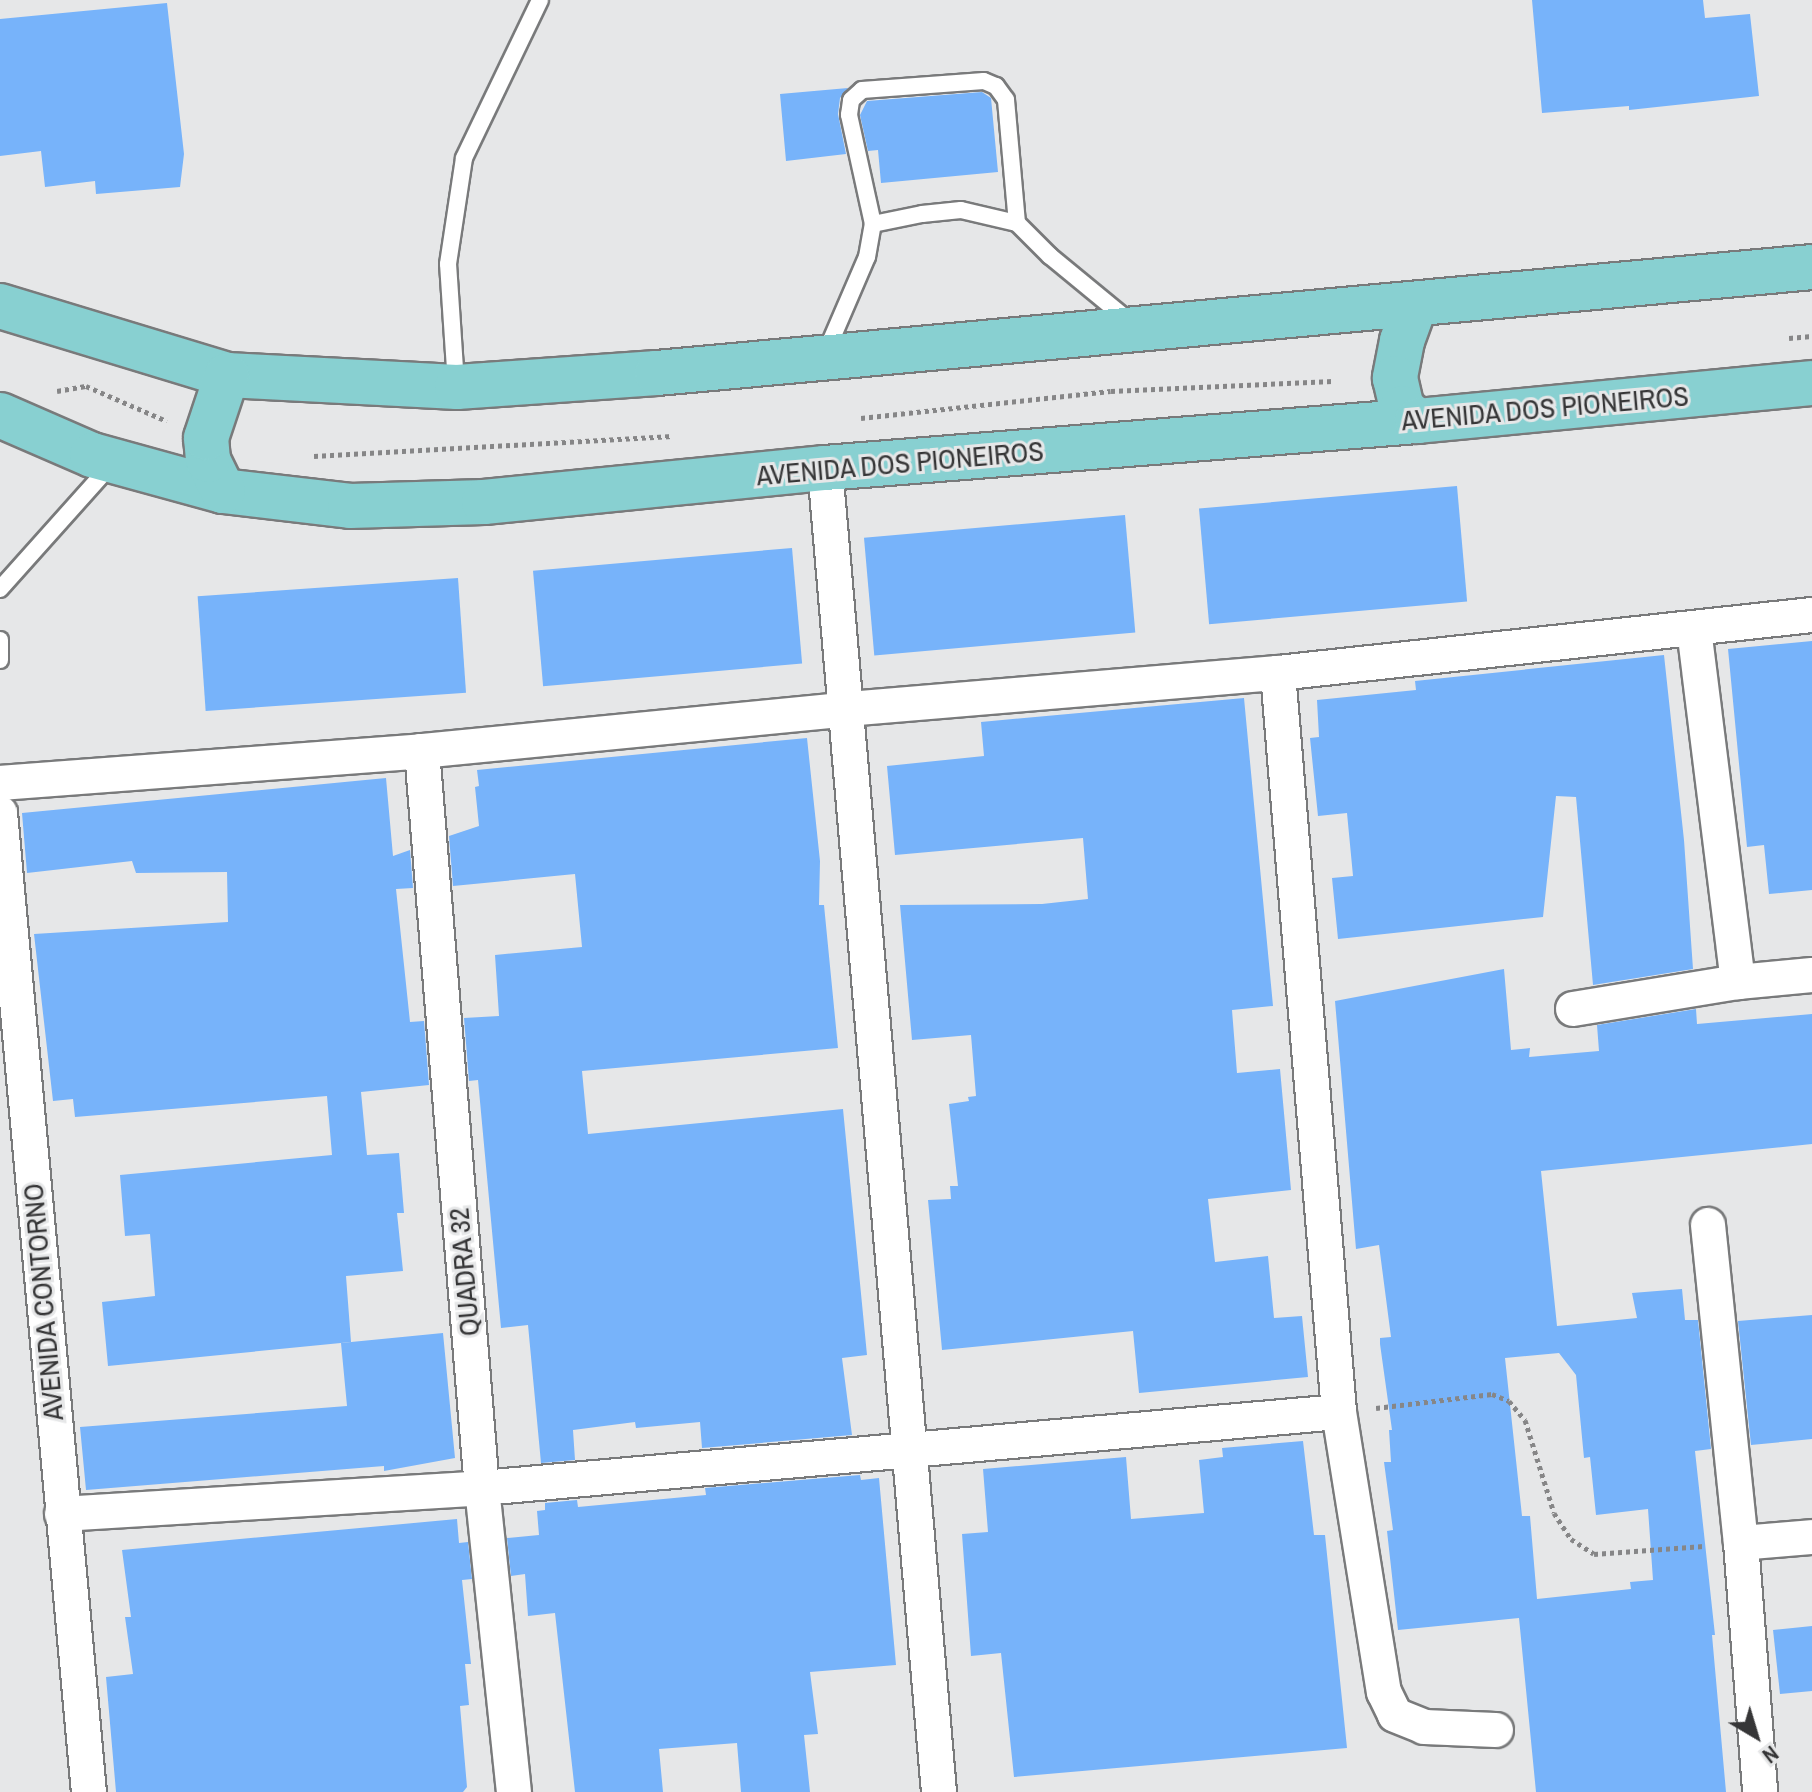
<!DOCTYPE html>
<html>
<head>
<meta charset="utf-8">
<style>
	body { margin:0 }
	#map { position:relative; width:1812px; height:1792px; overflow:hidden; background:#e6e7e8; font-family:"Archivo Narrow",sans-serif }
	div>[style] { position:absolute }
	.building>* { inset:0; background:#77b3fa; transform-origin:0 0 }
	.path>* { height:5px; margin-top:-2.5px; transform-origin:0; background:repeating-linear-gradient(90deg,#868687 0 4px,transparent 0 8px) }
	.roads { filter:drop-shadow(2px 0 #797a7b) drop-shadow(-2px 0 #797a7b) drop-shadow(0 2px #797a7b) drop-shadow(0 -2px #797a7b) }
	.lane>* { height:16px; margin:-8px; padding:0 8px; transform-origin:8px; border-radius:8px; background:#fff }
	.street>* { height:34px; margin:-17px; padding:0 17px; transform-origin:17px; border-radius:17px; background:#fff }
	.primary>* { height:44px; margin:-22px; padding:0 22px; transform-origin:22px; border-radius:22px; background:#88d0d1 }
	span { translate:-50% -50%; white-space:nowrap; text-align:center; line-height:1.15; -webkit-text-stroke:6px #e6e7e8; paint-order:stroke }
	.street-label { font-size:28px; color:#363637 }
	.north { position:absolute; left:1716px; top:1696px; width:80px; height:80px; -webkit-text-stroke:6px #e6e7e8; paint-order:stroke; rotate:142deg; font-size:22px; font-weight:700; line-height:32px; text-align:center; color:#363637 }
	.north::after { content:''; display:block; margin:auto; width:28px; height:36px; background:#363637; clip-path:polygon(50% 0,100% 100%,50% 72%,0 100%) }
</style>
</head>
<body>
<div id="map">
	<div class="building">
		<div style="clip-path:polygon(1532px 0,1703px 0,1705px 18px,1750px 14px,1759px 96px,1629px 110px,1629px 106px,1542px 113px)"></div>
		<div style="clip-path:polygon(167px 3px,184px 154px,180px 187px,96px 194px,95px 181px,45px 187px,41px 151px,0 156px,0 19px)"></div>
		<div style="clip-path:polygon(848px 88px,840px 98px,838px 114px,846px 154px,786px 161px,780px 94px)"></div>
		<div style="clip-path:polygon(982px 92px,991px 98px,998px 172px,881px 183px,878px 150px,868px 151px,860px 115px,867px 101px)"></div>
		<div style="left:1457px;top:486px;width:116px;height:259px;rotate:85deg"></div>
		<div style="left:1125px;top:515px;width:118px;height:262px;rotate:85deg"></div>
		<div style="left:792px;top:548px;width:116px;height:260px;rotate:85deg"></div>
		<div style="left:458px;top:578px;width:115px;height:261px;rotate:86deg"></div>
		<div style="clip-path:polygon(1812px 641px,1812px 890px,1769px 894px,1764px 845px,1747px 847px,1728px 649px)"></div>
		<div style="clip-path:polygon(1664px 655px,1684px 840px,1693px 969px,1593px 985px,1576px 797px,1556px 796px,1543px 917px,1338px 939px,1332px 878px,1353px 876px,1347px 813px,1318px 816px,1310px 738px,1319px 737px,1317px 700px,1416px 690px,1415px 681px)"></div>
		<div style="clip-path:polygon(1244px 698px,1273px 1006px,1232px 1010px,1237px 1073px,1280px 1069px,1291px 1190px,1208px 1199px,1215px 1262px,1268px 1256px,1274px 1318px,1302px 1316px,1308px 1377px,1139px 1393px,1133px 1331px,942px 1350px,928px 1200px,951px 1199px,950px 1186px,958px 1186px,949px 1104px,969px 1101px,968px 1097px,976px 1096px,971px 1035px,912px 1040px,900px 905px,1042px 904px,1088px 899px,1083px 838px,895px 855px,887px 766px,984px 756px,981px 722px)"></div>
		<div style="clip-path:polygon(807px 738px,820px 861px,819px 905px,824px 905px,838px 1048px,582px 1071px,588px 1134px,843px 1109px,867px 1355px,842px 1358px,852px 1435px,702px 1448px,700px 1422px,636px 1428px,635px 1422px,573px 1430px,575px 1460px,541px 1463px,528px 1325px,501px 1328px,478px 1080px,469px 1081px,464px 1018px,499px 1016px,495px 955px,582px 947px,575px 874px,453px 886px,449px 836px,479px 826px,475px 787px,479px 786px,477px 770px)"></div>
		<div style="clip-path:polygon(386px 778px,393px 856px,410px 850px,413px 888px,396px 889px,410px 1022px,424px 1021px,429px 1085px,361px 1092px,367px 1155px,399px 1153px,404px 1213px,397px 1213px,403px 1271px,346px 1276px,351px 1342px,108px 1366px,102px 1302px,155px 1296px,150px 1234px,125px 1236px,120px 1175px,332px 1155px,327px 1096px,75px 1117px,73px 1099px,53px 1101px,34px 934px,228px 922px,227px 872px,136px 873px,132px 861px,27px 873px,22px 813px)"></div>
		<div style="clip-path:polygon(evenodd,1504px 969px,1511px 1050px,1530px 1048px,1529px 1057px,1599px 1051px,1597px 1025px,1696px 1009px,1697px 1024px,1812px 1014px,1812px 1144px,1541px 1171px,1557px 1326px,1637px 1318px,1632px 1293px,1682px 1289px,1685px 1320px,1698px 1320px,1711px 1449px,1695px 1451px,1715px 1635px,1712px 1635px,1726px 1792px,1536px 1792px,1519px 1618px,1398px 1630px,1387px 1531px,1393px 1530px,1384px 1462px,1391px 1462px,1389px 1430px,1392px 1430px,1380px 1344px,1380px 1338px,1391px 1337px,1379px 1245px,1356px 1249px,1335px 1001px,1504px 969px,1559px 1353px,1576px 1375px,1584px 1458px,1590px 1457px,1596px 1515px,1648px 1509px,1653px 1580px,1630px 1582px,1631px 1589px,1537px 1599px,1530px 1516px,1522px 1516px,1505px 1358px,1559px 1353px)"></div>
		<div style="clip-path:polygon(1812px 1315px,1812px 1439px,1751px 1445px,1738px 1321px)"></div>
		<div style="clip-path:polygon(443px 1333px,455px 1458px,384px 1471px,384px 1466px,86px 1490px,80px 1427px,347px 1406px,341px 1343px)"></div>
		<div style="clip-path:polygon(1303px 1441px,1314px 1535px,1325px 1535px,1347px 1748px,1014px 1777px,1001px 1653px,971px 1656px,962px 1534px,988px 1532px,983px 1469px,1126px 1457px,1131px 1519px,1204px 1513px,1199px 1460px,1223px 1457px,1222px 1448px)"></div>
		<div style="clip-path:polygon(860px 1475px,861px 1480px,879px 1478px,896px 1665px,810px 1672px,818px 1734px,804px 1735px,810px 1792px,741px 1792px,737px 1743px,659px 1749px,663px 1792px,575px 1792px,555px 1613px,528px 1616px,525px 1574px,511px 1576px,507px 1538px,539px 1535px,537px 1511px,545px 1510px,545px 1503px,577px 1500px,578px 1507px,706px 1495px,705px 1488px)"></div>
		<div style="clip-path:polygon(457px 1519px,459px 1543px,468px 1542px,472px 1579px,462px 1580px,471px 1664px,465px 1664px,469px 1705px,460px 1706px,467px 1787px,463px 1792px,116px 1792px,106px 1677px,133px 1674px,125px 1617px,131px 1617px,122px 1550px)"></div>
		<div style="clip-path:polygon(1812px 1626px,1812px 1691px,1780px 1694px,1773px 1630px)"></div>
	</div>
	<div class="path">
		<div style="left:1789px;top:338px;width:23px;rotate:-5deg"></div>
		<div style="left:57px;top:391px;width:29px;rotate:-10deg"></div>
		<div style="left:86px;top:386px;width:88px;rotate:23.4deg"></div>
		<div style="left:861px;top:418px;width:251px;rotate:-6.2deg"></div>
		<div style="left:1111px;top:391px;width:222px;rotate:-2.6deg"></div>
		<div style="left:314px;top:456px;width:359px;rotate:-3.2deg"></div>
		<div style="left:1376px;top:1408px;width:117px;rotate:-6.9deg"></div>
		<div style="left:1492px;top:1394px;width:18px;rotate:22deg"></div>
		<div style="left:1509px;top:1401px;width:25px;rotate:50deg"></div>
		<div style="left:1525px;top:1420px;width:97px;rotate:72.7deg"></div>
		<div style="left:1554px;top:1513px;width:31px;rotate:57deg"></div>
		<div style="left:1571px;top:1539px;width:27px;rotate:33deg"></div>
		<div style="left:1594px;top:1554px;width:110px;rotate:-4.2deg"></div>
	</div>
	<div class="roads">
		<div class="lane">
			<div style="left:873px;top:224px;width:112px;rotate:-102.4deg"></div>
			<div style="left:849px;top:115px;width:15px;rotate:-82deg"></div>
			<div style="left:851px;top:100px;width:15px;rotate:-42deg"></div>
			<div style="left:862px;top:90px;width:122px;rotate:-4.2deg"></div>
			<div style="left:984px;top:81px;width:13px;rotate:23deg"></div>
			<div style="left:996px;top:86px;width:17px;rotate:54deg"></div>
			<div style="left:1006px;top:100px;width:123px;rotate:84.9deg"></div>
			<div style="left:826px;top:352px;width:103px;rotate:-66.7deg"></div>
			<div style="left:867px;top:257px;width:34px;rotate:-80deg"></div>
			<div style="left:873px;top:224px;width:50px;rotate:-11.5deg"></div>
			<div style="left:922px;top:214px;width:39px;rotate:-6deg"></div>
			<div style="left:961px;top:210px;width:57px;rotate:13.1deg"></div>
			<div style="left:1017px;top:223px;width:47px;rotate:45deg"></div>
			<div style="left:1050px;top:256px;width:102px;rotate:39.4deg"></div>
			<div style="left:456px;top:384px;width:120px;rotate:-93.8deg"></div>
			<div style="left:448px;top:264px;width:107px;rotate:-81.4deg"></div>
			<div style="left:464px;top:158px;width:175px;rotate:-64.3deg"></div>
			<div style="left:0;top:589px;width:166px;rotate:-48.2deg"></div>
			<div style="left:0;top:640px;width:20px;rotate:90deg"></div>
		</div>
		<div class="street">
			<div style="left:825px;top:468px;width:1329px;rotate:85.08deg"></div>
			<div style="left:1694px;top:629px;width:356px;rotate:82.9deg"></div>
			<div style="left:1278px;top:673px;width:742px;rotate:85.28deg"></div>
			<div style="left:1339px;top:1412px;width:284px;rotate:80.9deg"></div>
			<div style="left:1384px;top:1692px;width:25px;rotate:64deg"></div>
			<div style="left:1395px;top:1715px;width:31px;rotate:22deg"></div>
			<div style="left:1424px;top:1727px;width:72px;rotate:2.4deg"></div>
			<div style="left:422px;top:751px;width:739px;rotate:85.35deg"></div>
			<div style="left:482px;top:1488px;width:306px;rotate:84deg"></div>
			<div style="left:0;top:783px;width:423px;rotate:-4.3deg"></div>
			<div style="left:422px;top:751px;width:428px;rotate:-5.6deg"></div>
			<div style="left:848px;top:709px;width:432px;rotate:-4.8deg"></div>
			<div style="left:1278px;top:673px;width:537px;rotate:-6.2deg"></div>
			<div style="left:0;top:813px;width:983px;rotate:84.81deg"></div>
			<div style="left:1573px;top:1009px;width:167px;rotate:-9.3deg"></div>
			<div style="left:1738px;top:982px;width:74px;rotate:-5.4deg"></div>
			<div style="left:1708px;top:1225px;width:320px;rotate:84.1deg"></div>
			<div style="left:1741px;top:1543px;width:71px;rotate:-4.8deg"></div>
			<div style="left:62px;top:1514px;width:421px;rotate:-3.5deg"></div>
			<div style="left:482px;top:1488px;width:860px;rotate:-5.07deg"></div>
			<div style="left:1741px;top:1543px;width:250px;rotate:85.6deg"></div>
		</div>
		<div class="primary">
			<div style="left:1415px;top:305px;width:38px;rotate:110deg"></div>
			<div style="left:1402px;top:341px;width:38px;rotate:101deg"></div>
			<div style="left:1395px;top:378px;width:31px;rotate:77deg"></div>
			<div style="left:1402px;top:408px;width:20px;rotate:41deg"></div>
			<div style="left:0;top:306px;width:237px;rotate:16.9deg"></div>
			<div style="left:227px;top:375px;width:230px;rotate:3deg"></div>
			<div style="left:457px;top:387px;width:200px;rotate:-4deg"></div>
			<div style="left:657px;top:373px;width:1160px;rotate:-5.24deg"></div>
			<div style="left:0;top:415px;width:100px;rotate:23.5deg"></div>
			<div style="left:92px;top:455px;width:136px;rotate:15.4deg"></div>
			<div style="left:223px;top:491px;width:128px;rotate:6.7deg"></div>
			<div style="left:350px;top:506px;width:134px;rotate:-1.7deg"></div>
			<div style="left:484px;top:502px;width:343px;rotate:-5.7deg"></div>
			<div style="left:825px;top:468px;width:594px;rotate:-4.54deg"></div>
			<div style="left:1417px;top:421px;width:397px;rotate:-5.5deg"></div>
			<div style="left:223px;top:491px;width:34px;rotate:-116deg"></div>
			<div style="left:208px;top:460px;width:22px;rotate:-95deg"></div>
			<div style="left:206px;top:438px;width:66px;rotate:-71.6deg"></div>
		</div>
	</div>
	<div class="street-label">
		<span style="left:1545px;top:408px;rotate:-5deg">AVENIDA DOS PIONEIROS</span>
		<span style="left:900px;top:463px;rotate:-5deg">AVENIDA DOS PIONEIROS</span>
		<span style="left:464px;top:1272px;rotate:-95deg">QUADRA 32</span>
		<span style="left:43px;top:1302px;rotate:-95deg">AVENIDA CONTORNO</span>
	</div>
	<div class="north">N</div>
</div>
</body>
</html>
